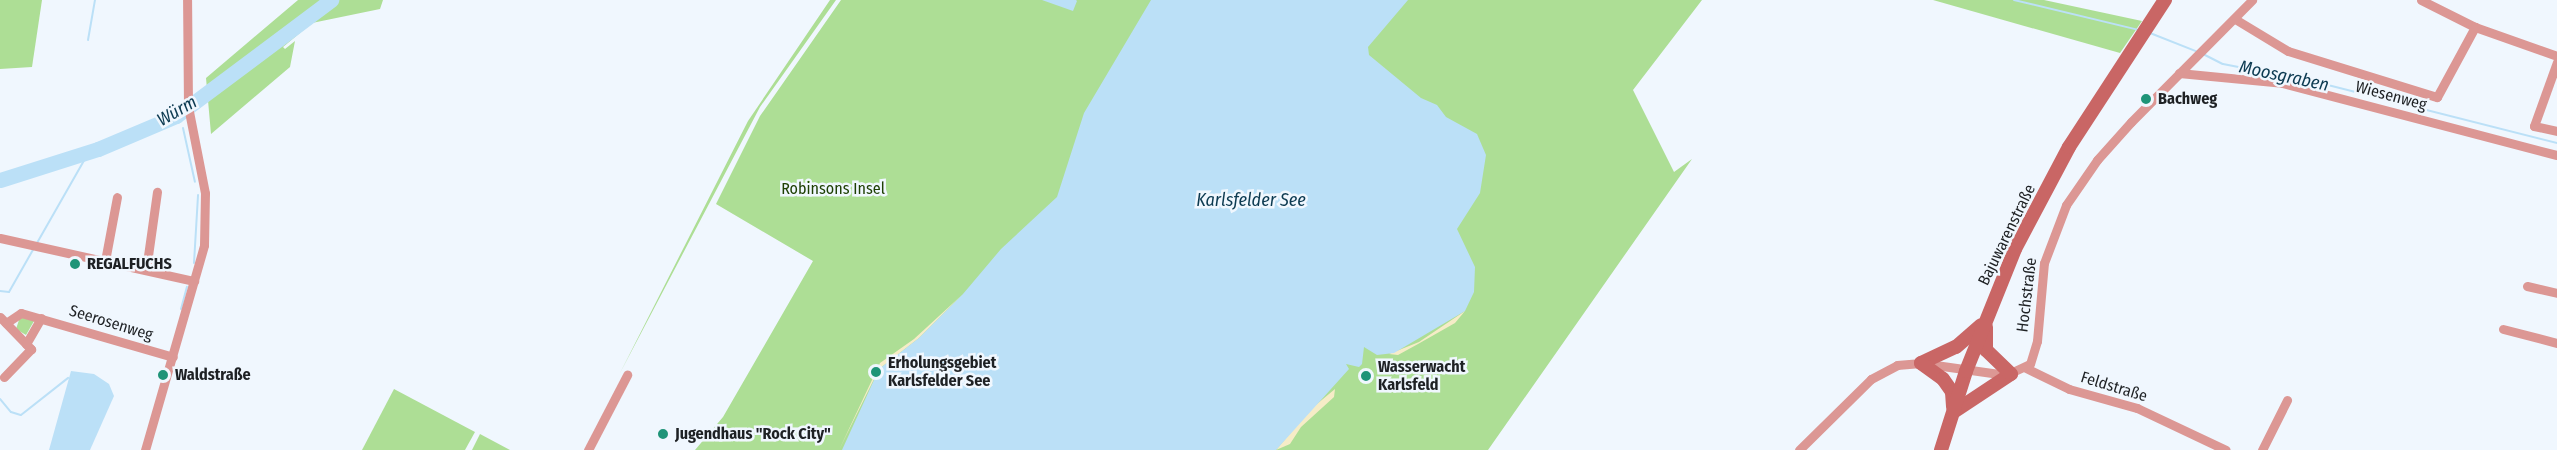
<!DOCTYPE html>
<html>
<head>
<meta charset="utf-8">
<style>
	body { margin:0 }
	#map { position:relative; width:2557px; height:450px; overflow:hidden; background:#f0f7fe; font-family:"Fira Sans Condensed",sans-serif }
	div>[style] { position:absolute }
	.green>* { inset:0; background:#adde95 }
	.sand>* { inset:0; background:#f6ecc7 }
	.water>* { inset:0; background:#bbe0f7 }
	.stream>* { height:2px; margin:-1px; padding:0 1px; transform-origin:1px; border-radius:1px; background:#bbe0f7 }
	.river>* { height:15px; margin:-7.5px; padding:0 7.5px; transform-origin:7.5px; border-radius:7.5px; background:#bbe0f7 }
	.minor>* { height:9px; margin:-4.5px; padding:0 4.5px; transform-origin:4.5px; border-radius:4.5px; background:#dc9794 }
	.secondary>* { height:14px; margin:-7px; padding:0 7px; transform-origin:7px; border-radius:7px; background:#c96665 }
	.dots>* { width:16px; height:16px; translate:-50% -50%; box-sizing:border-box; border:3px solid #f0f7fe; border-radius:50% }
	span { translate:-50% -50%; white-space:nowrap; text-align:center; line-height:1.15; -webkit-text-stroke:5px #f0f7fe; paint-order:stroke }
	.street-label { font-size:16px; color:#1e2124 }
	.poi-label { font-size:16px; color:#1e2124; font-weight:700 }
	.left { translate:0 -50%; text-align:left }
	.park-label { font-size:16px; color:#1e4004 }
	.water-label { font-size:18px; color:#0c3a51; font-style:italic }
</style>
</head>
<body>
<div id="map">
	<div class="green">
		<div style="clip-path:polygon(0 0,42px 0,32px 67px,0 69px)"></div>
		<div style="clip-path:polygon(298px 0,383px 0,380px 9px,312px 23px,283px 47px,285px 49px,295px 41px,290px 67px,211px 134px,206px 78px)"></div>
		<div style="clip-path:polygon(830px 0,836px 0,760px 107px,619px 375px,748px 121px)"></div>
		<div style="clip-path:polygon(841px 0,1702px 0,1633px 90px,1674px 172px,1692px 159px,1488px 450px,695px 450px,723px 417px,813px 261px,716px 204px,760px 116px)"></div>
		<div style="clip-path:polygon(1933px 0,2044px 0,2142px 21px,2120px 53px)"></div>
		<div style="clip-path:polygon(20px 317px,34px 321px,26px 335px,16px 329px)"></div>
		<div style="clip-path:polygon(394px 389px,475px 432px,465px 450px,362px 450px)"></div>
		<div style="clip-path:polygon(480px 434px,510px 450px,472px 450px)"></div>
	</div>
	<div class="sand">
		<div style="clip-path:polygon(963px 294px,919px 338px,879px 369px,839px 450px,880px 363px,914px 339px)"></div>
		<div style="clip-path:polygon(1465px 311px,1455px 323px,1418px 344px,1398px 355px,1389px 354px,1419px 342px)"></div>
		<div style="clip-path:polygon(1335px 389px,1334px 397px,1301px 427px,1290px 444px,1276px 450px,1311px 409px)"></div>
	</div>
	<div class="water">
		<div style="clip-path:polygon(1042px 0,1076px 0,1077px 1px,1073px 11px)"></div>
		<div style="clip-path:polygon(1151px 0,1408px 0,1368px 47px,1369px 55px,1421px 98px,1437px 105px,1446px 117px,1477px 134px,1486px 155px,1480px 193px,1457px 229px,1475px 267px,1474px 292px,1465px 311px,1394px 353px,1377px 355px,1364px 347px,1362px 364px,1359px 367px,1346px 364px,1349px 369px,1276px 450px,842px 450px,879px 369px,919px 338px,963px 294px,1001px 249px,1057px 197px,1084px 113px)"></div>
		<div style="clip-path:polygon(71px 371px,94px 374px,109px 384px,114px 396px,90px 450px,49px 450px)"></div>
	</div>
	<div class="stream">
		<div style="left:2014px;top:0;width:129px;rotate:13.5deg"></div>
		<div style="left:2150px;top:33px;width:52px;rotate:21.6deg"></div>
		<div style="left:88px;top:40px;width:41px;rotate:-80.1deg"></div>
		<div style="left:2203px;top:54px;width:22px;rotate:27deg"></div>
		<div style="left:2223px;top:64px;width:95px;rotate:11deg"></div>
		<div style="left:2316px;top:82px;width:249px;rotate:14.2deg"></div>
		<div style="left:182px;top:112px;width:4px;rotate:76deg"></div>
		<div style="left:183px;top:128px;width:55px;rotate:77.5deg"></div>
		<div style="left:37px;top:243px;width:105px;rotate:-60.3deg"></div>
		<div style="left:194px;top:263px;width:68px;rotate:-86.6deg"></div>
		<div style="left:0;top:291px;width:9px;rotate:6deg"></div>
		<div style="left:9px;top:292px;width:51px;rotate:-60.4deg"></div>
		<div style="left:181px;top:309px;width:23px;rotate:-75deg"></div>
		<div style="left:0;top:399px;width:17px;rotate:50deg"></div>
		<div style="left:11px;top:412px;width:10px;rotate:17deg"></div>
		<div style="left:21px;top:415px;width:60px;rotate:-38.2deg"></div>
	</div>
	<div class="river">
		<div style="left:0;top:180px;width:103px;rotate:-17.6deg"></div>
		<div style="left:98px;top:149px;width:85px;rotate:-22.9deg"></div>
		<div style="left:176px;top:116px;width:194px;rotate:-36.8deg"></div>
	</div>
	<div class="minor">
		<div style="left:2421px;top:0;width:60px;rotate:26.6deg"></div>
		<div style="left:2475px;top:27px;width:87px;rotate:19.5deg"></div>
		<div style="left:2235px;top:19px;width:62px;rotate:31.1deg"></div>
		<div style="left:2288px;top:51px;width:156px;rotate:17.2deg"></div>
		<div style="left:2437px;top:97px;width:80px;rotate:-61.5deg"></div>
		<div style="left:2557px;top:62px;width:68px;rotate:109.8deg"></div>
		<div style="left:2534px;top:126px;width:24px;rotate:12deg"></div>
		<div style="left:2179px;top:73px;width:103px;rotate:5.5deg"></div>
		<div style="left:2282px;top:83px;width:284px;rotate:14.7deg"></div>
		<div style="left:0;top:238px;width:199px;rotate:12.5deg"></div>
		<div style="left:105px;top:261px;width:65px;rotate:-79.4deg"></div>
		<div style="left:146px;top:270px;width:79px;rotate:-82deg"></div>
		<div style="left:2527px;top:286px;width:31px;rotate:13deg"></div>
		<div style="left:0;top:317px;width:45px;rotate:45.9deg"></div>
		<div style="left:31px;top:349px;width:39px;rotate:134deg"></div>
		<div style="left:6px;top:323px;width:18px;rotate:-34deg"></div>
		<div style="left:21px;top:313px;width:158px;rotate:16.1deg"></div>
		<div style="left:2503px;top:329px;width:56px;rotate:14.5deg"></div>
		<div style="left:26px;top:344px;width:30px;rotate:-60deg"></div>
		<div style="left:2026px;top:368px;width:48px;rotate:26deg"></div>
		<div style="left:2069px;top:389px;width:71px;rotate:15.6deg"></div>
		<div style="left:2137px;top:408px;width:98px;rotate:25.3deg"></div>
		<div style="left:145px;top:450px;width:213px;rotate:-73.9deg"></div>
		<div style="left:204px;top:245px;width:52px;rotate:-88.9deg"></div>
		<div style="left:205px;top:193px;width:89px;rotate:-101.1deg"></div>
		<div style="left:188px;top:106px;width:106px;rotate:-90.5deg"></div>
		<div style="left:588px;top:450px;width:85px;rotate:-62.5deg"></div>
		<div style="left:1799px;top:450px;width:101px;rotate:-44.6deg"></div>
		<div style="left:1871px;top:379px;width:30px;rotate:-28deg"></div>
		<div style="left:1897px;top:365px;width:24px;rotate:-5deg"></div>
		<div style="left:1921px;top:363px;width:86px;rotate:8deg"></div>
		<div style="left:2006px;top:375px;width:26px;rotate:-25deg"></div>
		<div style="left:2030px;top:364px;width:24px;rotate:-73deg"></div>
		<div style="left:2037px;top:341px;width:78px;rotate:-84.9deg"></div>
		<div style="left:2044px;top:263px;width:62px;rotate:-69.2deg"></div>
		<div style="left:2066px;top:205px;width:55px;rotate:-55.4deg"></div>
		<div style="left:2097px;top:160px;width:51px;rotate:-48.2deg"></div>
		<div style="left:2131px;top:122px;width:172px;rotate:-45.2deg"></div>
		<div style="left:2262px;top:450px;width:56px;rotate:-63.4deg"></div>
	</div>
	<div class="secondary">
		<div style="left:1921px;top:363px;width:38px;rotate:-25deg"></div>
		<div style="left:1956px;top:347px;width:33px;rotate:-41deg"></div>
		<div style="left:1921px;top:363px;width:27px;rotate:36deg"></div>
		<div style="left:1943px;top:379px;width:16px;rotate:55deg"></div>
		<div style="left:1952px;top:392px;width:15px;rotate:86deg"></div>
		<div style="left:1955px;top:411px;width:67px;rotate:-33.5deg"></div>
		<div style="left:2011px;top:374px;width:35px;rotate:-136deg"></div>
		<div style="left:1986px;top:350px;width:23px;rotate:-90deg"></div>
		<div style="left:1941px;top:450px;width:83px;rotate:-72.4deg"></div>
		<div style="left:1966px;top:371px;width:131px;rotate:-68.1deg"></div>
		<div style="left:2015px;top:249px;width:115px;rotate:-62.1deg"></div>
		<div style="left:2069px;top:147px;width:176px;rotate:-56.9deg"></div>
	</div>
	<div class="dots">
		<div style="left:2146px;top:99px;background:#1f9478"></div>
		<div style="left:75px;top:264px;background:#1f9478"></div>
		<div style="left:876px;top:372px;background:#1f9478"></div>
		<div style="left:163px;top:375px;background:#1f9478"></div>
		<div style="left:1366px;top:376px;background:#1f9478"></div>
		<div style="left:663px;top:434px;background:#1f9478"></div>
	</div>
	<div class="street-label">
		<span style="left:2391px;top:96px;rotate:15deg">Wiesenweg</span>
		<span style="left:2007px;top:235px;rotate:-64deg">Bajuwarenstraße</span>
		<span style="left:2027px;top:295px;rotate:-83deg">Hochstraße</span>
		<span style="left:111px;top:323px;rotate:17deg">Seerosenweg</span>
		<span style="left:2114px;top:387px;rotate:17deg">Feldstraße</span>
	</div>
	<div class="poi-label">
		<span class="left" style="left:2158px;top:99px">Bachweg</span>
		<span class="left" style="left:87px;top:264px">REGALFUCHS</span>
		<span class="left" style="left:888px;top:372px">Erholungsgebiet<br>Karlsfelder See</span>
		<span class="left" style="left:1378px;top:376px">Wasserwacht<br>Karlsfeld</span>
		<span class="left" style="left:175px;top:375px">Waldstraße</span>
		<span class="left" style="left:675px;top:434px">Jugendhaus "Rock City"</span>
	</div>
	<div class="park-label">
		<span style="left:833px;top:189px">Robinsons Insel</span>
	</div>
	<div class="water-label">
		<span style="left:2284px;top:76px;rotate:12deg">Moosgraben</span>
		<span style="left:177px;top:111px;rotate:-30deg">Würm</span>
		<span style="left:1251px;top:200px">Karlsfelder See</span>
	</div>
</div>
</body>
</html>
